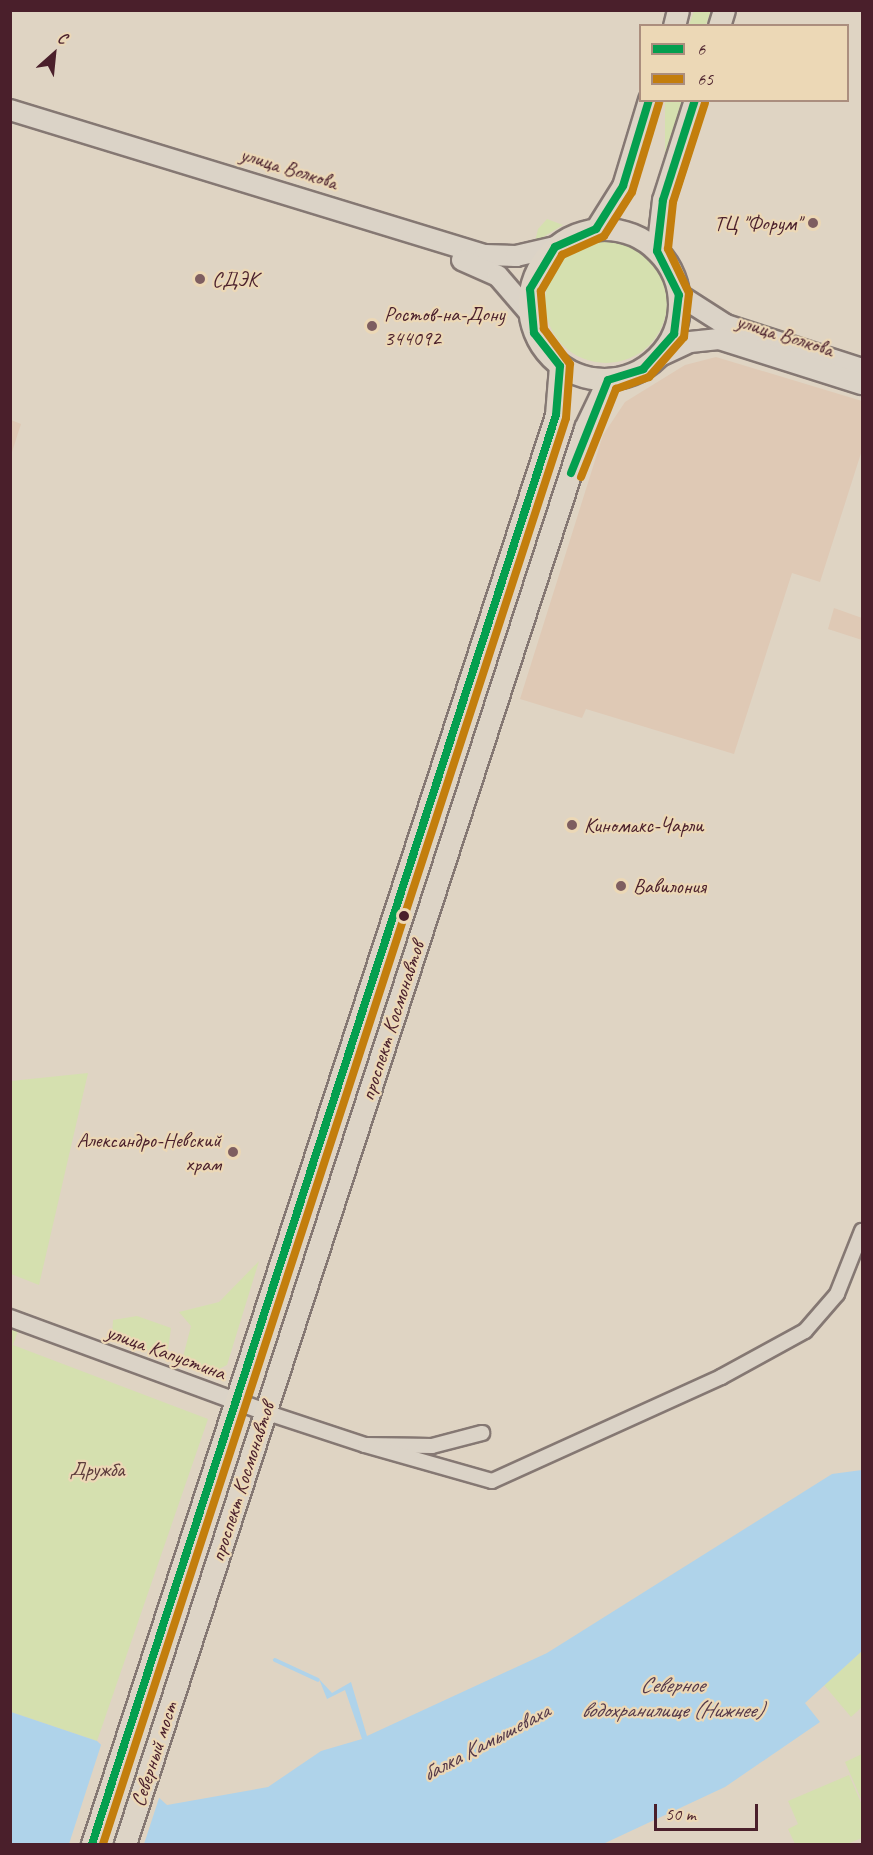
<!DOCTYPE html>
<html>
<head>
<meta charset="utf-8">
<style>
	body { margin:0 }
	#map { position:relative; width:873px; height:1855px; overflow:hidden; background:#dfd4c3; font-family:Caveat,sans-serif }
	div>[style] { position:absolute }
	.built>* { inset:0; background:#dfc9b5 }
	.green>* { inset:0; background:#d5e0af; transform-origin:0 0 }
	.round { border-radius:50% }
	.water>* { inset:0; background:#afd3ea }
	.pier>* { inset:0; background:#dfd4c3 }
	.stream>* { height:4px; margin:-2px; padding:0 2px; transform-origin:2px; border-radius:2px; background:#afd3ea }
	.roads { filter:drop-shadow(2px 0 #857873) drop-shadow(-2px 0 #857873) drop-shadow(0 2px #857873) drop-shadow(0 -2px #857873) }
	.minor>* { height:14px; margin:-7px; padding:0 7px; transform-origin:7px; border-radius:7px; background:#dbd3c7 }
	.tertiary>* { height:16px; margin:-8px; padding:0 8px; transform-origin:8px; border-radius:8px; background:#dbd3c7 }
	.secondary>* { height:20px; margin:-10px; padding:0 10px; transform-origin:10px; border-radius:10px; background:#dbd3c7 }
	.primary>* { height:21px; margin:-10.5px; padding:0 10.5px; transform-origin:10.5px; border-radius:10.5px; background:#ddd4c6 }
	.primary>.ring { margin:-10.5px; padding:0; box-sizing:content-box; background:none; border:21px solid #ddd4c6; border-radius:50% }
	.bus-1>* { height:8px; margin:-4px; padding:0 4px; transform-origin:4px; border-radius:4px; background:#049f4f }
	.bus-2>* { height:8px; margin:-4px; padding:0 4px; transform-origin:4px; border-radius:4px; background:#c37e0d }
	.dots>* { width:16px; height:16px; translate:-50% -50%; box-sizing:border-box; border:3px solid #ecd8b6; border-radius:50% }
	span { translate:-50% -50%; white-space:nowrap; text-align:center; line-height:1.15; -webkit-text-stroke:4.5px #ecd8b6; paint-order:stroke }
	.street-label { font-size:21px; color:#4a1f2b }
	.poi-label { font-size:21px; color:#4a1f2b }
	.right { translate:-100% -50%; text-align:right }
	.left { translate:0 -50%; text-align:left }
	.park-label { font-size:21px; color:#5e3d3c }
	.water-label { font-size:22px; color:#563a4a; font-style:italic }
	.frame { position:absolute; inset:0; border:12px solid #4a1f2b; pointer-events:none }
	.legend { position:absolute; left:639px; top:24px; width:210px; height:78px; box-sizing:border-box; background:#ecd8b6; border:2px solid #ab8e7e; margin:0; padding:8px 10px; list-style:none; font-size:18px; color:#4a1f2b }
	.legend li { display:flex; align-items:center; gap:12px; height:30px }
	.legend b { width:30px; border:2px solid #ab8e7e }
	.north { position:absolute; left:24px; top:24px; width:60px; height:60px; -webkit-text-stroke:4px #ecd8b6; paint-order:stroke; rotate:27deg; font-size:16px; font-weight:700; line-height:24px; text-align:center; color:#4a1f2b }
	.north::after { content:''; display:block; margin:auto; width:21px; height:27px; background:#4a1f2b; clip-path:polygon(50% 0,100% 100%,50% 72%,0 100%) }
	.scale { position:absolute; left:654px; top:1804px; width:104px; height:27px; box-sizing:border-box; border:3px solid #4a1f2b; border-top:0; padding-left:8px; font-size:18px; line-height:21px; white-space:nowrap; color:#4a1f2b; -webkit-text-stroke:4px #ecd8b6; paint-order:stroke }
</style>
</head>
<body>
<div id="map">
	<div class="built">
		<div style="clip-path:polygon(716px 357px,862px 401px,862px 450px,820px 582px,792px 573px,734px 754px,586px 709px,582px 718px,520px 699px,603px 435px,625px 402px,685px 365px)"></div>
		<div style="clip-path:polygon(11px 420px,21px 424px,11px 455px,10px 420px)"></div>
		<div style="clip-path:polygon(834px 608px,862px 618px,862px 640px,828px 629px)"></div>
	</div>
	<div class="green">
		<div style="clip-path:polygon(694px 11px,711px 11px,706px 25px,689px 25px)"></div>
		<div style="left:665px;top:101px;width:17px;height:83px"></div>
		<div style="clip-path:polygon(547px 219px,563px 225px,535px 242px,538px 229px)"></div>
		<div class="round" style="left:545px;top:241px;width:122px;height:122px"></div>
		<div style="clip-path:polygon(88px 1073px,39px 1285px,11px 1274px,11px 1081px)"></div>
		<div style="clip-path:polygon(259px 1261px,227px 1365px,211px 1373px,186px 1365px,183px 1357px,191px 1326px,179px 1312px,219px 1302px)"></div>
		<div style="clip-path:polygon(137px 1316px,171px 1328px,168px 1350px,157px 1354px,112px 1336px,113px 1320px)"></div>
		<div style="clip-path:polygon(11px 1328px,18px 1331px,13px 1345px,208px 1419px,97px 1741px,11px 1712px)"></div>
		<div style="clip-path:polygon(862px 1651px,862px 1707px,851px 1717px,824px 1685px)"></div>
		<div style="clip-path:polygon(862px 1754px,862px 1801px,845px 1762px)"></div>
		<div style="clip-path:polygon(849px 1775px,862px 1805px,862px 1838px,847px 1844px,795px 1844px,788px 1829px,798px 1824px,788px 1801px)"></div>
	</div>
	<div class="water">
		<div style="clip-path:polygon(862px 1470px,862px 1651px,805px 1703px,820px 1722px,725px 1787px,603px 1844px,11px 1844px,11px 1712px,97px 1741px,167px 1805px,268px 1787px,321px 1751px,362px 1739px,345px 1690px,327px 1699px,319px 1679px,332px 1693px,351px 1682px,367px 1736px,547px 1653px,832px 1474px)"></div>
	</div>
	<div class="pier">
		<div style="clip-path:polygon(102px 1742px,160px 1795px,144px 1844px,69px 1844px)"></div>
	</div>
	<div class="stream">
		<div style="left:275px;top:1660px;width:47px;rotate:24.9deg"></div>
	</div>
	<div class="roads">
		<div class="minor">
			<div style="left:265px;top:1412px;width:105px;rotate:18.3deg"></div>
			<div style="left:365px;top:1445px;width:67px;rotate:0.9deg"></div>
			<div style="left:432px;top:1446px;width:52px;rotate:-14.6deg"></div>
			<div style="left:365px;top:1445px;width:132px;rotate:15.8deg"></div>
			<div style="left:492px;top:1481px;width:252px;rotate:-24.4deg"></div>
			<div style="left:721px;top:1377px;width:96px;rotate:-28.7deg"></div>
			<div style="left:805px;top:1331px;width:49px;rotate:-49.1deg"></div>
			<div style="left:837px;top:1294px;width:68px;rotate:-68.4deg"></div>
		</div>
		<div class="tertiary">
			<div style="left:10px;top:1318px;width:272px;rotate:20.2deg"></div>
		</div>
		<div class="secondary">
			<div style="left:10px;top:110px;width:497px;rotate:17deg"></div>
			<div style="left:485px;top:255px;width:31px;rotate:2deg"></div>
			<div style="left:516px;top:256px;width:40px;rotate:-13deg"></div>
			<div style="left:462px;top:260px;width:39px;rotate:24deg"></div>
			<div style="left:498px;top:276px;width:48px;rotate:49.3deg"></div>
			<div style="left:679px;top:295px;width:56px;rotate:32.6deg"></div>
			<div style="left:726px;top:325px;width:143px;rotate:17.9deg"></div>
			<div style="left:660px;top:356px;width:33px;rotate:-25deg"></div>
			<div style="left:690px;top:342px;width:29px;rotate:-6deg"></div>
			<div style="left:719px;top:339px;width:150px;rotate:17.5deg"></div>
		</div>
		<div class="primary">
			<div style="left:674px;top:26px;width:16px;rotate:-76deg"></div>
			<div style="left:719px;top:26px;width:17px;rotate:-73deg"></div>
			<div class="ring" style="left:529px;top:229px;width:129px;height:129px"></div>
			<div style="left:596px;top:229px;width:51px;rotate:-57.9deg"></div>
			<div style="left:623px;top:186px;width:90px;rotate:-73.2deg"></div>
			<div style="left:657px;top:251px;width:51px;rotate:-83.3deg"></div>
			<div style="left:663px;top:200px;width:105px;rotate:-72.3deg"></div>
			<div style="left:92px;top:1844px;width:1502px;rotate:-72.01deg"></div>
			<div style="left:556px;top:415px;width:49px;rotate:-85.3deg"></div>
			<div style="left:125px;top:1844px;width:1489px;rotate:-72deg"></div>
			<div style="left:585px;top:428px;width:53px;rotate:-64.4deg"></div>
		</div>
	</div>
	<div class="bus-1">
		<div style="left:571px;top:473px;width:100px;rotate:-68.3deg"></div>
		<div style="left:608px;top:380px;width:37px;rotate:-17deg"></div>
		<div style="left:643px;top:369px;width:47px;rotate:-48.5deg"></div>
		<div style="left:674px;top:334px;width:39px;rotate:-83deg"></div>
		<div style="left:679px;top:295px;width:49px;rotate:-116.6deg"></div>
		<div style="left:657px;top:251px;width:51px;rotate:-83.3deg"></div>
		<div style="left:663px;top:200px;width:105px;rotate:-72.3deg"></div>
		<div style="left:92px;top:1844px;width:1502px;rotate:-72.01deg"></div>
		<div style="left:556px;top:415px;width:49px;rotate:-85.3deg"></div>
		<div style="left:560px;top:366px;width:42px;rotate:-128.2deg"></div>
		<div style="left:534px;top:333px;width:44px;rotate:-95.2deg"></div>
		<div style="left:530px;top:289px;width:49px;rotate:-59.2deg"></div>
		<div style="left:555px;top:247px;width:45px;rotate:-23.7deg"></div>
		<div style="left:596px;top:229px;width:51px;rotate:-57.9deg"></div>
		<div style="left:623px;top:186px;width:90px;rotate:-73.2deg"></div>
	</div>
	<div class="bus-2">
		<div style="left:581px;top:477px;width:95px;rotate:-68.3deg"></div>
		<div style="left:616px;top:389px;width:35px;rotate:-20deg"></div>
		<div style="left:649px;top:377px;width:53px;rotate:-48.8deg"></div>
		<div style="left:684px;top:337px;width:44px;rotate:-83.5deg"></div>
		<div style="left:689px;top:293px;width:49px;rotate:-115.5deg"></div>
		<div style="left:668px;top:249px;width:47px;rotate:-83.9deg"></div>
		<div style="left:673px;top:202px;width:104px;rotate:-72.1deg"></div>
		<div style="left:103px;top:1844px;width:1499px;rotate:-72.01deg"></div>
		<div style="left:566px;top:418px;width:54px;rotate:-85.8deg"></div>
		<div style="left:570px;top:364px;width:44px;rotate:-126.6deg"></div>
		<div style="left:544px;top:329px;width:38px;rotate:-95deg"></div>
		<div style="left:541px;top:291px;width:42px;rotate:-59.7deg"></div>
		<div style="left:562px;top:255px;width:46px;rotate:-24.3deg"></div>
		<div style="left:604px;top:236px;width:52px;rotate:-57.5deg"></div>
		<div style="left:632px;top:192px;width:93px;rotate:-73.1deg"></div>
	</div>
	<div class="dots">
		<div style="left:813px;top:223px;background:#7e5e60"></div>
		<div style="left:200px;top:279px;background:#7e5e60"></div>
		<div style="left:372px;top:326px;background:#7e5e60"></div>
		<div style="left:572px;top:825px;background:#7e5e60"></div>
		<div style="left:621px;top:886px;background:#7e5e60"></div>
		<div style="left:404px;top:916px;background:#4a1f2b"></div>
		<div style="left:233px;top:1152px;background:#7e5e60"></div>
	</div>
	<div class="street-label">
		<span style="left:289px;top:168px;rotate:17deg">улица Волкова</span>
		<span style="left:785px;top:335px;rotate:17deg">улица Волкова</span>
		<span style="left:392px;top:1021px;rotate:-72deg">проспект Космонавтов</span>
		<span style="left:166px;top:1352px;rotate:20deg">улица Капустина</span>
		<span style="left:242px;top:1482px;rotate:-72deg">проспект Космонавтов</span>
		<span style="left:154px;top:1754px;rotate:-72deg">Северный мост</span>
	</div>
	<div class="poi-label">
		<span class="right" style="left:801px;top:223px">ТЦ "Форум"</span>
		<span class="left" style="left:212px;top:279px">СДЭК</span>
		<span class="left" style="left:384px;top:326px">Ростов-на-Дону<br>344092</span>
		<span class="left" style="left:584px;top:825px">Киномакс-Чарли</span>
		<span class="left" style="left:633px;top:886px">Вавилония</span>
		<span class="right" style="left:221px;top:1152px">Александро-Невский<br>храм</span>
	</div>
	<div class="park-label">
		<span style="left:97px;top:1469px">Дружба</span>
	</div>
	<div class="water-label">
		<span style="left:672px;top:1698px">Северное<br>водохранилище (Нижнее)</span>
		<span style="left:486px;top:1743px;rotate:-28deg">балка Камышеваха</span>
	</div>
	<div class="frame"></div>
	<ul class="legend">
	<li><b style="height:8px;background:#049f4f"></b>6</li>
	<li><b style="height:8px;background:#c37e0d"></b>65</li>
	</ul>
	<div class="north">С</div>
	<div class="scale">50 m</div>
</div>
</body>
</html>
